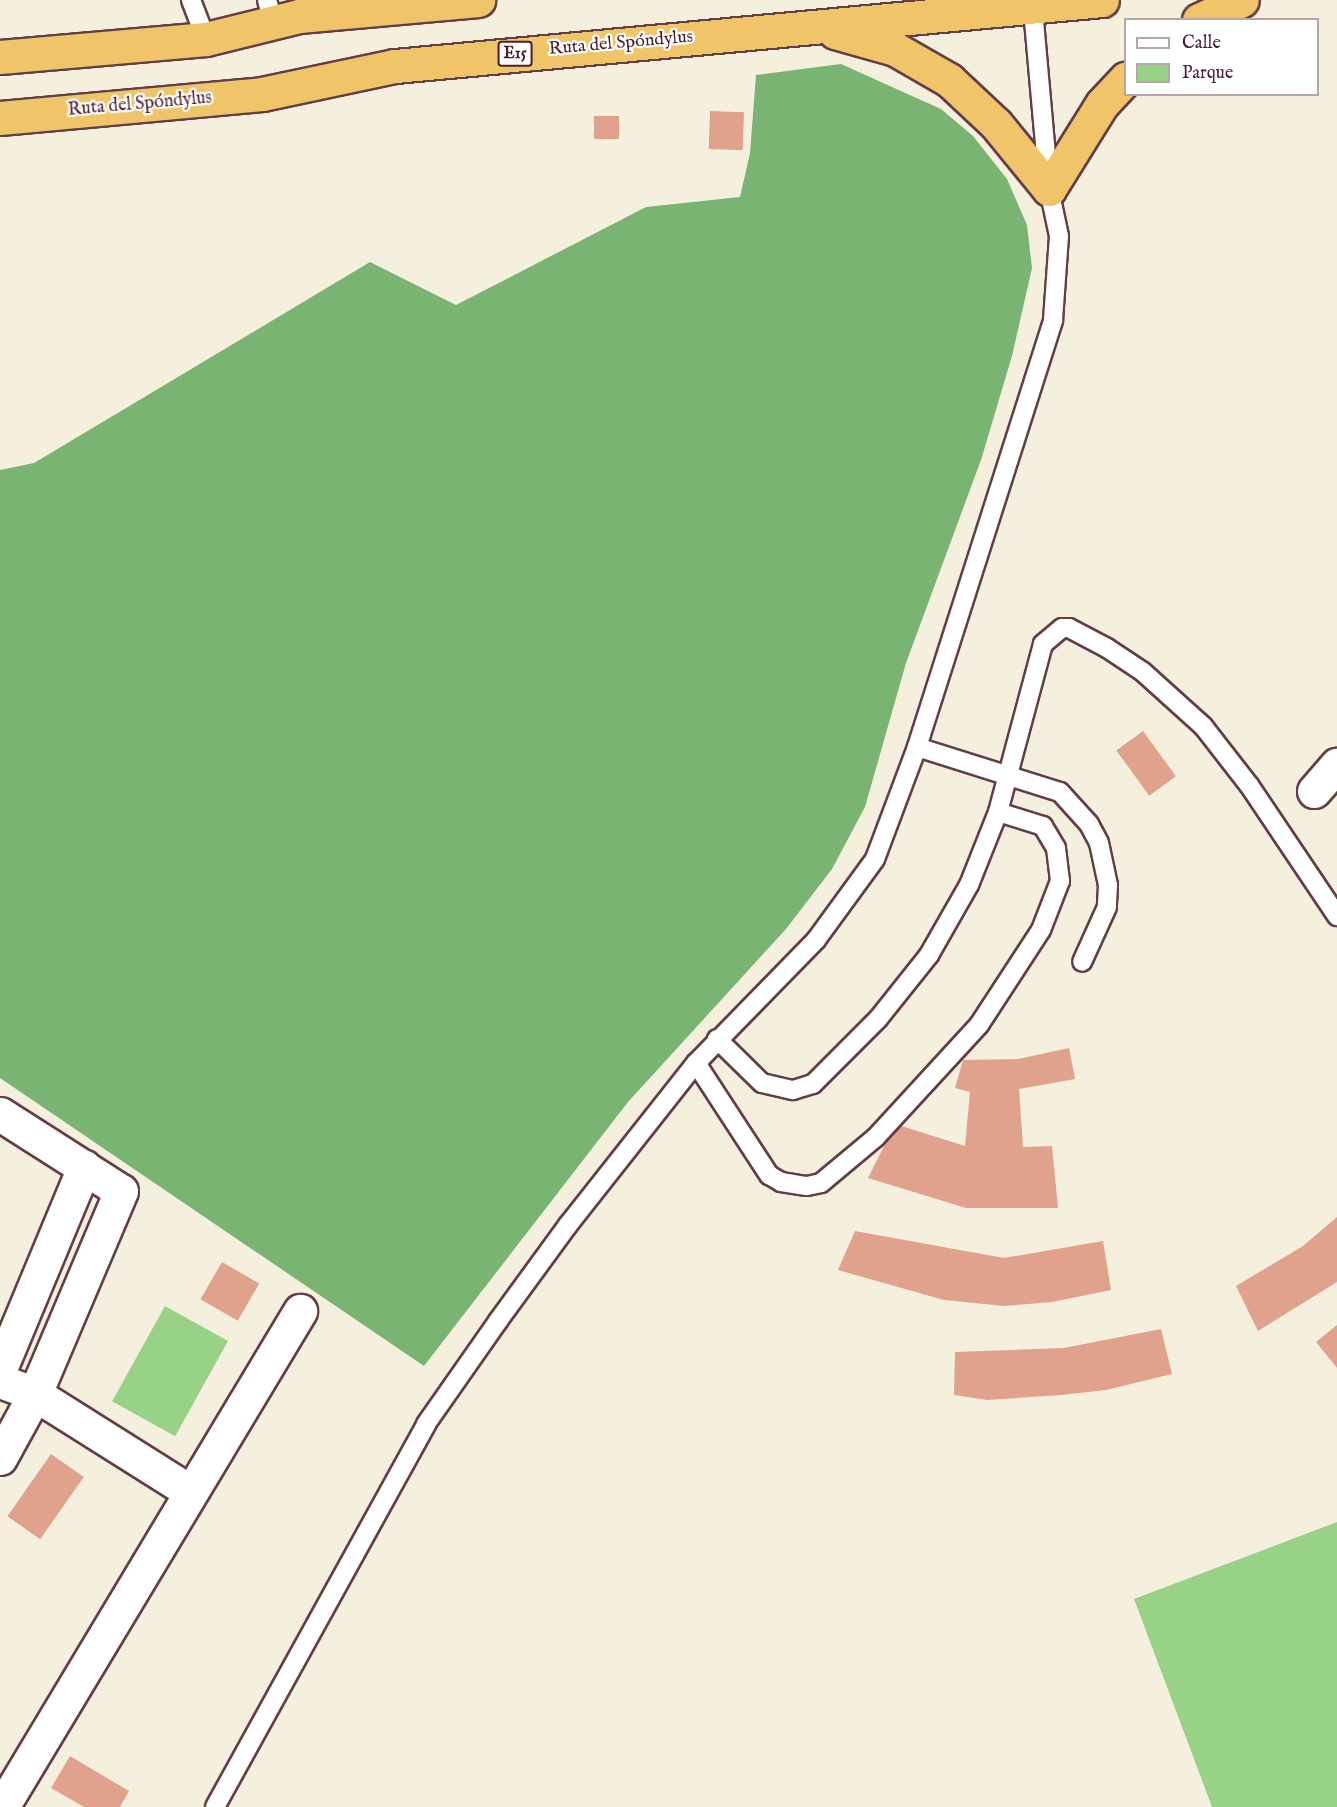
<!DOCTYPE html>
<html>
<head>
<meta charset="utf-8">
<style>
	body { margin:0 }
	#map { position:relative; width:1337px; height:1807px; overflow:hidden; background:#f5f0de; font-family:"IM FELL English",serif }
	div>[style] { position:absolute }
	.green>* { inset:0; background:#98d286; transform-origin:0 0 }
	.forest>* { inset:0; background:#7ab473 }
	.building>* { inset:0; background:#e0a18d; transform-origin:0 0 }
	.roads { filter:drop-shadow(2px 0 #643e46) drop-shadow(-2px 0 #643e46) drop-shadow(0 2px #643e46) drop-shadow(0 -2px #643e46) }
	.service>* { height:18px; margin:-9px; padding:0 9px; transform-origin:9px; border-radius:9px; background:#fff }
	.minor>* { height:33px; margin:-16.5px; padding:0 16.5px; transform-origin:16.5px; border-radius:16.5px; background:#fff }
	.trunk>* { height:33px; margin:-16.5px; padding:0 16.5px; transform-origin:16.5px; border-radius:16.5px; background:#f0c469 }
	span { translate:-50% -50%; white-space:nowrap; text-align:center; line-height:1.15; -webkit-text-stroke:4.5px #fff; paint-order:stroke }
	.shield-label span { padding:2px 4px; background:#fff; border:2px solid; border-radius:4px; -webkit-text-stroke-width:0 }
	.shield-label { font-size:16px; color:#4a1f2b; font-weight:700 }
	.street-label { font-size:18px; color:#4a1f2b }
	.legend { position:absolute; left:1124px; top:18px; width:195px; height:78px; box-sizing:border-box; background:#fff; border:2px solid #b7a5aa; margin:0; padding:8px 10px; list-style:none; font-size:18px; color:#4a1f2b }
	.legend li { display:flex; align-items:center; gap:12px; height:30px }
	.legend b { width:30px; border:2px solid #b7a5aa }
</style>
</head>
<body>
<div id="map">
	<div class="green">
		<div style="left:165px;top:1306px;width:72px;height:109px;rotate:29deg"></div>
		<div style="clip-path:polygon(1337px 1522px,1337px 1807px,1212px 1807px,1134px 1599px)"></div>
	</div>
	<div class="forest">
		<div style="clip-path:polygon(841px 64px,941px 109px,973px 136px,1007px 179px,1027px 225px,1032px 268px,1012px 356px,981px 460px,906px 663px,865px 807px,832px 869px,786px 929px,628px 1102px,424px 1366px,0 1078px,0 470px,34px 463px,370px 262px,456px 305px,646px 207px,740px 197px,750px 153px,756px 75px)"></div>
	</div>
	<div class="building">
		<div style="left:710px;top:111px;width:34px;height:38px;rotate:2deg"></div>
		<div style="left:594px;top:116px;width:25px;height:23px"></div>
		<div style="left:1143px;top:731px;width:56px;height:33px;rotate:54deg"></div>
		<div style="clip-path:polygon(1069px 1048px,1075px 1079px,1019px 1089px,1023px 1147px,1052px 1146px,1058px 1208px,966px 1208px,868px 1178px,895px 1124px,965px 1146px,970px 1092px,955px 1088px,963px 1060px,1018px 1059px)"></div>
		<div style="clip-path:polygon(1337px 1217px,1337px 1282px,1258px 1331px,1236px 1286px,1303px 1246px)"></div>
		<div style="clip-path:polygon(855px 1231px,1004px 1258px,1103px 1241px,1111px 1290px,1052px 1302px,1004px 1306px,944px 1300px,838px 1270px)"></div>
		<div style="left:222px;top:1262px;width:43px;height:43px;rotate:30deg"></div>
		<div style="clip-path:polygon(1337px 1325px,1337px 1368px,1316px 1342px)"></div>
		<div style="clip-path:polygon(1161px 1329px,1172px 1374px,1106px 1390px,1061px 1395px,987px 1400px,954px 1395px,955px 1352px,1064px 1348px)"></div>
		<div style="left:51px;top:1454px;width:40px;height:76px;rotate:35deg"></div>
		<div style="clip-path:polygon(70px 1756px,129px 1791px,120px 1807px,84px 1807px,51px 1788px)"></div>
	</div>
	<div class="roads">
		<div class="service">
			<div style="left:191px;top:0;width:42px;rotate:69deg"></div>
			<div style="left:267px;top:0;width:25px;rotate:74deg"></div>
			<div style="left:917px;top:747px;width:150px;rotate:17.5deg"></div>
			<div style="left:1060px;top:792px;width:43px;rotate:47.8deg"></div>
			<div style="left:1089px;top:824px;width:21px;rotate:62deg"></div>
			<div style="left:1099px;top:843px;width:43px;rotate:77.9deg"></div>
			<div style="left:1108px;top:885px;width:22px;rotate:93deg"></div>
			<div style="left:1107px;top:907px;width:60px;rotate:114.4deg"></div>
			<div style="left:717px;top:1039px;width:63px;rotate:44.4deg"></div>
			<div style="left:762px;top:1083px;width:32px;rotate:13deg"></div>
			<div style="left:793px;top:1090px;width:21px;rotate:-17deg"></div>
			<div style="left:813px;top:1084px;width:92px;rotate:-45deg"></div>
			<div style="left:878px;top:1019px;width:82px;rotate:-51.4deg"></div>
			<div style="left:929px;top:955px;width:81px;rotate:-60.3deg"></div>
			<div style="left:969px;top:885px;width:79px;rotate:-68.3deg"></div>
			<div style="left:998px;top:812px;width:174px;rotate:-75deg"></div>
			<div style="left:1043px;top:644px;width:25px;rotate:-40deg"></div>
			<div style="left:1062px;top:628px;width:7px"></div>
			<div style="left:1069px;top:628px;width:43px;rotate:27.8deg"></div>
			<div style="left:1107px;top:648px;width:43px;rotate:33.7deg"></div>
			<div style="left:1143px;top:672px;width:81px;rotate:42deg"></div>
			<div style="left:1203px;top:726px;width:75px;rotate:52.1deg"></div>
			<div style="left:1249px;top:785px;width:158px;rotate:56.1deg"></div>
			<div style="left:696px;top:1063px;width:134px;rotate:56.9deg"></div>
			<div style="left:769px;top:1175px;width:14px;rotate:30deg"></div>
			<div style="left:781px;top:1182px;width:26px;rotate:9deg"></div>
			<div style="left:807px;top:1186px;width:14px;rotate:-12deg"></div>
			<div style="left:821px;top:1183px;width:72px;rotate:-39.9deg"></div>
			<div style="left:876px;top:1137px;width:152px;rotate:-47.4deg"></div>
			<div style="left:979px;top:1025px;width:113px;rotate:-56.9deg"></div>
			<div style="left:1041px;top:930px;width:53px;rotate:-68.8deg"></div>
			<div style="left:1060px;top:881px;width:33px;rotate:-97deg"></div>
			<div style="left:1056px;top:848px;width:26px;rotate:-121deg"></div>
			<div style="left:1043px;top:826px;width:47px;rotate:-162.7deg"></div>
			<div style="left:215px;top:1807px;width:437px;rotate:-61.1deg"></div>
			<div style="left:426px;top:1424px;width:126px;rotate:-55deg"></div>
			<div style="left:498px;top:1321px;width:119px;rotate:-53.9deg"></div>
			<div style="left:568px;top:1225px;width:206px;rotate:-51.7deg"></div>
			<div style="left:696px;top:1063px;width:172px;rotate:-45.7deg"></div>
			<div style="left:816px;top:940px;width:100px;rotate:-53.9deg"></div>
			<div style="left:875px;top:859px;width:120px;rotate:-69.4deg"></div>
			<div style="left:917px;top:747px;width:448px;rotate:-72.3deg"></div>
			<div style="left:1053px;top:320px;width:84px;rotate:-85.9deg"></div>
			<div style="left:1059px;top:236px;width:48px;rotate:-102deg"></div>
			<div style="left:1049px;top:189px;width:190px;rotate:-95.1deg"></div>
		</div>
		<div class="minor">
			<div style="left:1314px;top:791px;width:35px;rotate:-49deg"></div>
			<div style="left:0;top:1114px;width:143px;rotate:32.5deg"></div>
			<div style="left:121px;top:1191px;width:220px;rotate:113deg"></div>
			<div style="left:35px;top:1394px;width:73px;rotate:118.7deg"></div>
			<div style="left:0;top:1369px;width:219px;rotate:-67.4deg"></div>
			<div style="left:0;top:1381px;width:37px;rotate:20deg"></div>
			<div style="left:35px;top:1394px;width:182px;rotate:32.2deg"></div>
			<div style="left:2px;top:1807px;width:579px;rotate:-59deg"></div>
		</div>
		<div class="trunk">
			<div style="left:1199px;top:20px;width:47px;rotate:-24.9deg"></div>
			<div style="left:835px;top:32px;width:62px;rotate:15.8deg"></div>
			<div style="left:895px;top:49px;width:62px;rotate:29.9deg"></div>
			<div style="left:949px;top:80px;width:64px;rotate:43.1deg"></div>
			<div style="left:996px;top:124px;width:84px;rotate:50.8deg"></div>
			<div style="left:1049px;top:189px;width:100px;rotate:-58.1deg"></div>
			<div style="left:1102px;top:104px;width:35px;rotate:-47deg"></div>
			<div style="left:0;top:57px;width:207px;rotate:-5deg"></div>
			<div style="left:206px;top:39px;width:96px;rotate:-13.9deg"></div>
			<div style="left:299px;top:16px;width:180px;rotate:-5.1deg"></div>
			<div style="left:0;top:118px;width:263px;rotate:-5.2deg"></div>
			<div style="left:262px;top:94px;width:136px;rotate:-11.9deg"></div>
			<div style="left:395px;top:66px;width:710px;rotate:-5.33deg"></div>
		</div>
	</div>
	<div class="shield-label">
		<span style="left:515px;top:54px">E15</span>
	</div>
	<div class="street-label">
		<span style="left:621px;top:44px;rotate:-5deg">Ruta del Spóndylus</span>
		<span style="left:140px;top:105px;rotate:-5deg">Ruta del Spóndylus</span>
	</div>
	<ul class="legend">
	<li><b style="height:8px;background:#fff"></b>Calle</li>
	<li><b style="height:16px;background:#98d286"></b>Parque</li>
	</ul>
</div>
</body>
</html>
